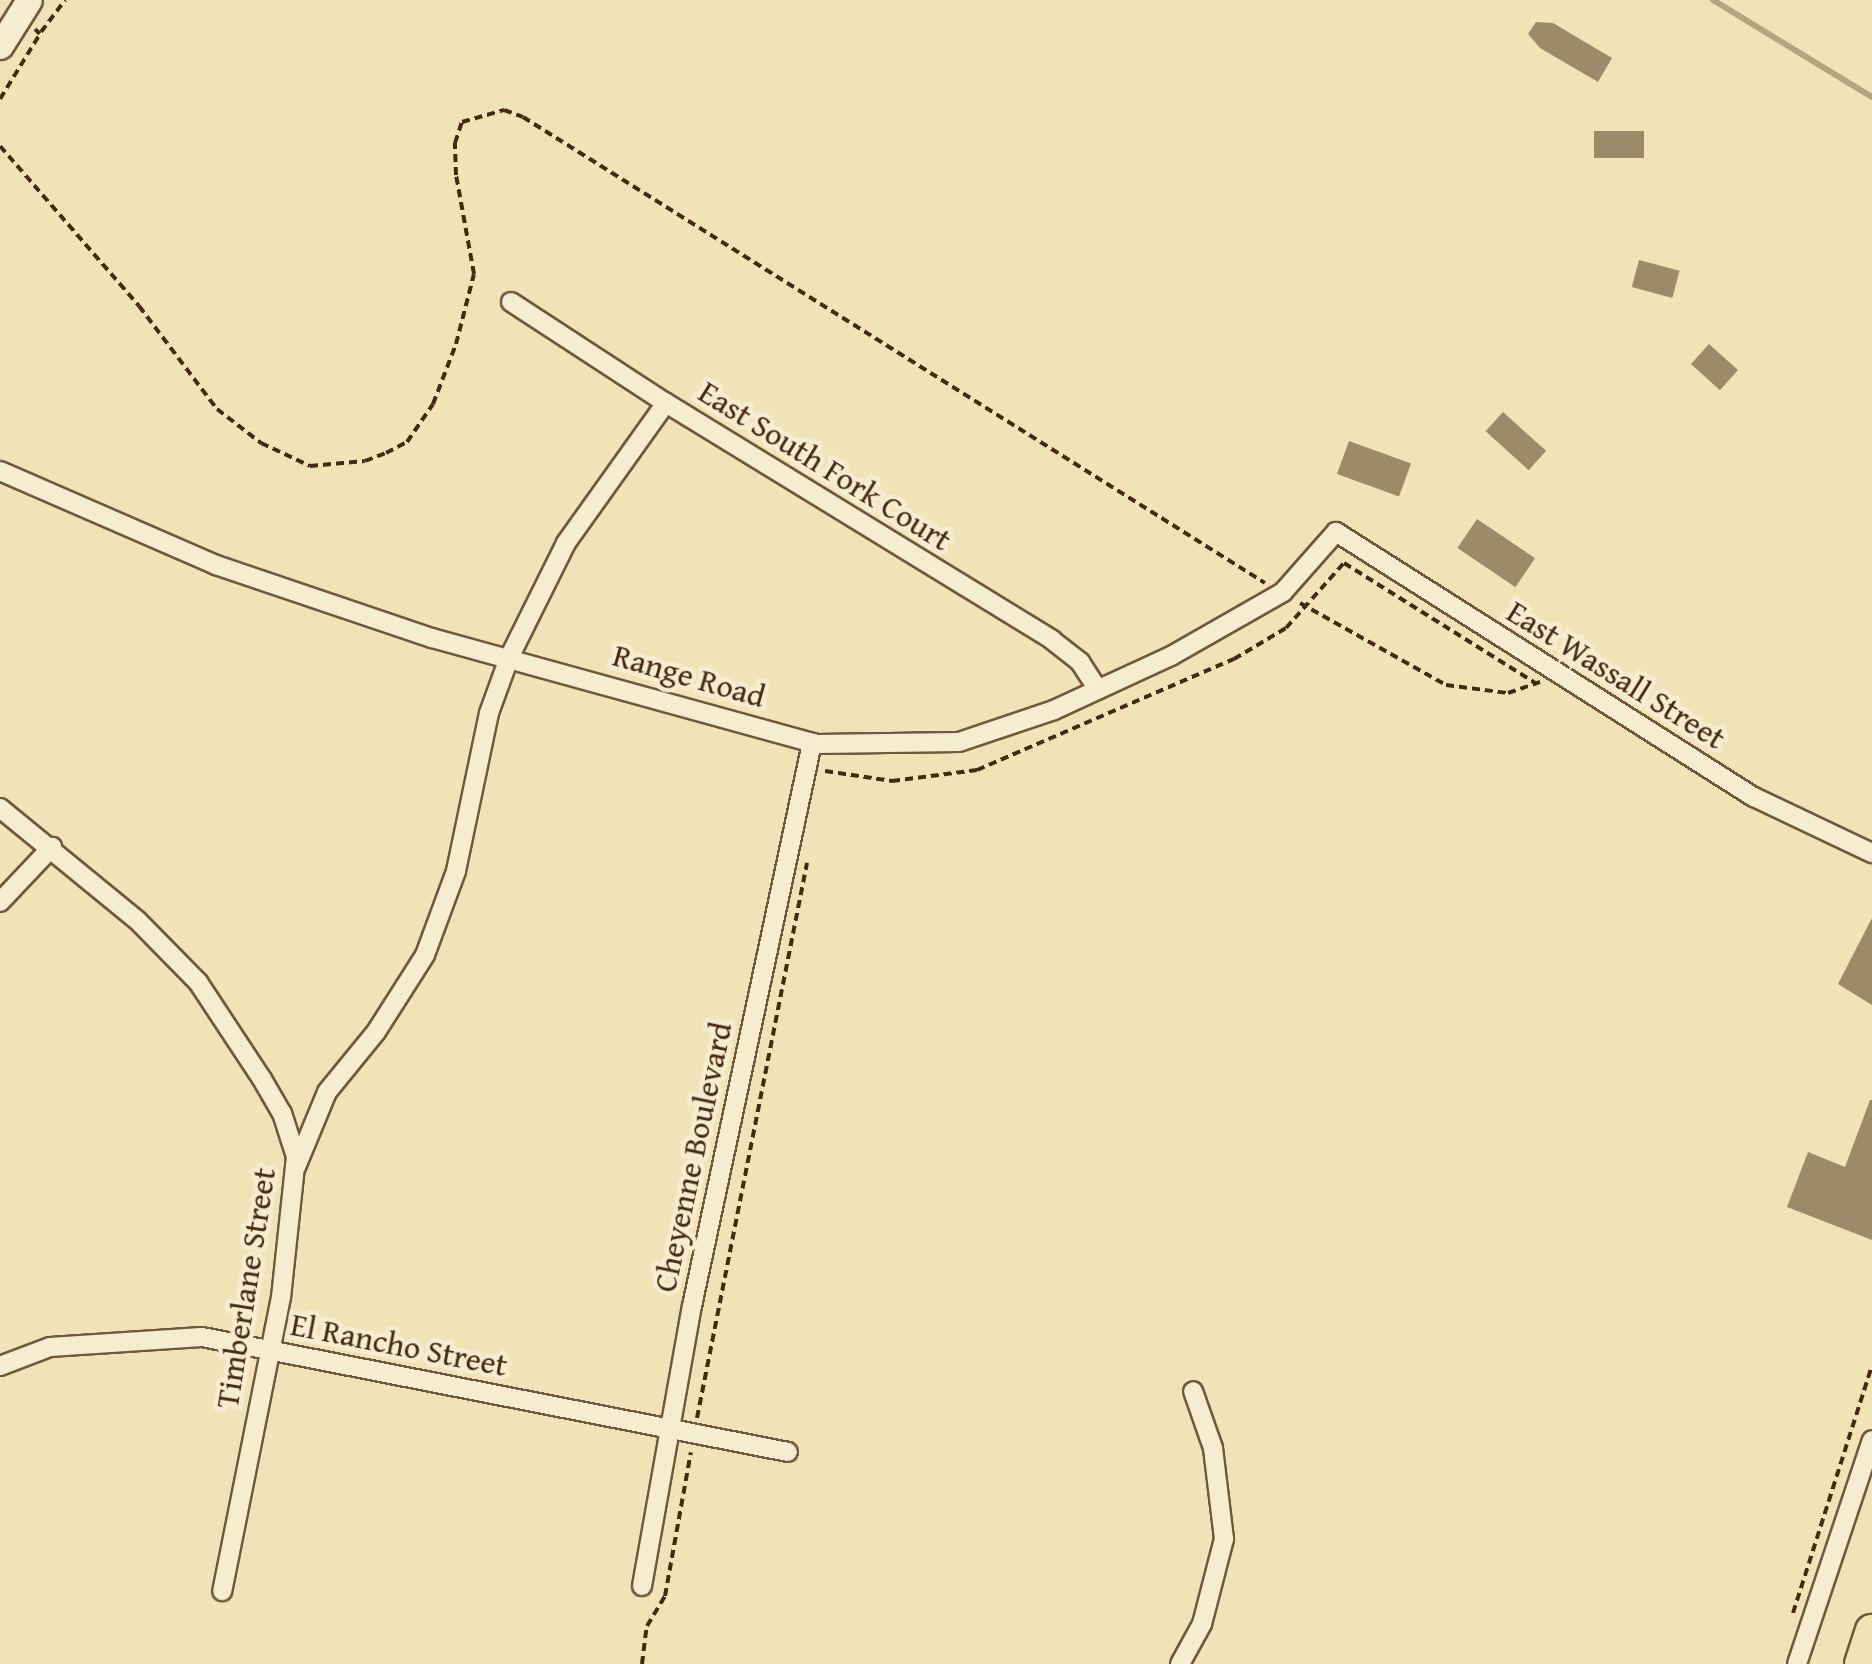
<!DOCTYPE html>
<html>
<head>
<meta charset="utf-8">
<style>
	body { margin:0 }
	#map { position:relative; width:1872px; height:1664px; overflow:hidden; background:#f1e3b8; font-family:"Gentium Book Plus",serif }
	div>[style] { position:absolute }
	.stream>* { height:6px; margin:-3px; padding:0 3px; transform-origin:3px; border-radius:3px; background:#b6a480 }
	.building>* { inset:0; background:#9e8a68; transform-origin:0 0 }
	.path>* { height:4px; margin-top:-2px; transform-origin:0; background:repeating-linear-gradient(90deg,#442a12 0 8px,transparent 0 13px) }
	.roads { filter:drop-shadow(2px 0 #6f583c) drop-shadow(-2px 0 #6f583c) drop-shadow(0 2px #6f583c) drop-shadow(0 -2px #6f583c) }
	.street>* { height:18px; margin:-9px; padding:0 9px; transform-origin:9px; border-radius:9px; background:#f6edd1 }
	.secondary>* { height:25px; margin:-12.5px; padding:0 12.5px; transform-origin:12.5px; border-radius:12.5px; background:#f6edd1 }
	.highway>* { height:32px; margin:-16px; padding:0 16px; transform-origin:16px; border-radius:16px; background:#f1e3b8 }
	span { translate:-50% -50%; white-space:nowrap; text-align:center; line-height:1.15; -webkit-text-stroke:9px #f6edd1; paint-order:stroke }
	.street-label { font-size:32px; color:#442a12 }
</style>
</head>
<body>
<div id="map">
	<div class="stream">
		<div style="left:1713px;top:0;width:186px;rotate:31.4deg"></div>
	</div>
	<div class="building">
		<div style="clip-path:polygon(1536px 22px,1553px 23px,1612px 58px,1598px 82px,1540px 48px,1528px 34px)"></div>
		<div style="left:1594px;top:131px;width:50px;height:27px"></div>
		<div style="left:1639px;top:260px;width:42px;height:28px;rotate:15deg"></div>
		<div style="left:1709px;top:344px;width:39px;height:27px;rotate:42deg"></div>
		<div style="left:1503px;top:412px;width:58px;height:26px;rotate:42deg"></div>
		<div style="left:1349px;top:441px;width:66px;height:35px;rotate:20deg"></div>
		<div style="left:1477px;top:519px;width:70px;height:35px;rotate:34deg"></div>
		<div style="clip-path:polygon(1872px 918px,1872px 1005px,1838px 984px)"></div>
		<div style="clip-path:polygon(1870px 1100px,1872px 1100px,1872px 1240px,1787px 1207px,1808px 1152px,1845px 1167px)"></div>
	</div>
	<div class="path">
		<div style="left:41px;top:32px;width:40px;rotate:-53deg"></div>
		<div style="left:0;top:99px;width:76px;rotate:-58.4deg"></div>
		<div style="left:40px;top:34px;width:7px;rotate:-135deg"></div>
		<div style="left:0;top:146px;width:212px;rotate:49deg"></div>
		<div style="left:139px;top:306px;width:129px;rotate:52.9deg"></div>
		<div style="left:217px;top:409px;width:56px;rotate:37.7deg"></div>
		<div style="left:261px;top:443px;width:54px;rotate:25.1deg"></div>
		<div style="left:310px;top:466px;width:55px;rotate:-5.2deg"></div>
		<div style="left:365px;top:461px;width:22px;rotate:-21deg"></div>
		<div style="left:386px;top:453px;width:24px;rotate:-28deg"></div>
		<div style="left:407px;top:442px;width:46px;rotate:-55.6deg"></div>
		<div style="left:433px;top:404px;width:64px;rotate:-69deg"></div>
		<div style="left:456px;top:344px;width:72px;rotate:-75.6deg"></div>
		<div style="left:474px;top:274px;width:101px;rotate:-100.3deg"></div>
		<div style="left:456px;top:175px;width:32px;rotate:-92deg"></div>
		<div style="left:455px;top:143px;width:22px;rotate:-72deg"></div>
		<div style="left:462px;top:122px;width:44px;rotate:-15.9deg"></div>
		<div style="left:504px;top:110px;width:20px;rotate:20deg"></div>
		<div style="left:523px;top:117px;width:876px;rotate:32.13deg"></div>
		<div style="left:1300px;top:603px;width:167px;rotate:29.3deg"></div>
		<div style="left:1446px;top:685px;width:63px;rotate:7.4deg"></div>
		<div style="left:1508px;top:693px;width:34px;rotate:-19deg"></div>
		<div style="left:825px;top:771px;width:68px;rotate:8.5deg"></div>
		<div style="left:892px;top:781px;width:86px;rotate:-7.4deg"></div>
		<div style="left:977px;top:770px;width:280px;rotate:-23.4deg"></div>
		<div style="left:1234px;top:659px;width:61px;rotate:-30.8deg"></div>
		<div style="left:1286px;top:628px;width:87px;rotate:-48.3deg"></div>
		<div style="left:1344px;top:563px;width:228px;rotate:32.1deg"></div>
		<div style="left:697px;top:1418px;width:566px;rotate:-78.79deg"></div>
		<div style="left:1793px;top:1613px;width:260px;rotate:-72.3deg"></div>
		<div style="left:642px;top:1664px;width:38px;rotate:-83deg"></div>
		<div style="left:647px;top:1626px;width:35px;rotate:-59deg"></div>
		<div style="left:665px;top:1596px;width:146px;rotate:-79.8deg"></div>
	</div>
	<div class="roads">
		<div class="street">
			<div style="left:511px;top:302px;width:185px;rotate:33.1deg"></div>
			<div style="left:666px;top:403px;width:453px;rotate:31.5deg"></div>
			<div style="left:1052px;top:640px;width:36px;rotate:38deg"></div>
			<div style="left:1080px;top:662px;width:33px;rotate:57deg"></div>
			<div style="left:0;top:471px;width:236px;rotate:23.5deg"></div>
			<div style="left:216px;top:565px;width:228px;rotate:18.7deg"></div>
			<div style="left:432px;top:638px;width:399px;rotate:15.4deg"></div>
			<div style="left:817px;top:744px;width:142px;rotate:-0.8deg"></div>
			<div style="left:959px;top:742px;width:100px;rotate:-18.6deg"></div>
			<div style="left:1054px;top:710px;width:129px;rotate:-24.8deg"></div>
			<div style="left:1171px;top:656px;width:129px;rotate:-29.7deg"></div>
			<div style="left:1283px;top:592px;width:80px;rotate:-48.5deg"></div>
			<div style="left:1336px;top:532px;width:495px;rotate:32.4deg"></div>
			<div style="left:1754px;top:797px;width:131px;rotate:25.4deg"></div>
			<div style="left:0;top:808px;width:178px;rotate:39.3deg"></div>
			<div style="left:138px;top:921px;width:86px;rotate:45.5deg"></div>
			<div style="left:198px;top:982px;width:116px;rotate:56.6deg"></div>
			<div style="left:262px;top:1079px;width:39px;rotate:60deg"></div>
			<div style="left:282px;top:1113px;width:46px;rotate:72.3deg"></div>
			<div style="left:296px;top:1157px;width:141px;rotate:96.1deg"></div>
			<div style="left:281px;top:1297px;width:300px;rotate:101.3deg"></div>
			<div style="left:0;top:902px;width:76px;rotate:-46.6deg"></div>
			<div style="left:296px;top:1167px;width:81px;rotate:-67.5deg"></div>
			<div style="left:327px;top:1092px;width:77px;rotate:-50.8deg"></div>
			<div style="left:376px;top:1032px;width:91px;rotate:-57.5deg"></div>
			<div style="left:425px;top:955px;width:90px;rotate:-69.7deg"></div>
			<div style="left:456px;top:871px;width:161px;rotate:-78.2deg"></div>
			<div style="left:489px;top:713px;width:59px;rotate:-70deg"></div>
			<div style="left:509px;top:658px;width:128px;rotate:-63.6deg"></div>
			<div style="left:566px;top:543px;width:172px;rotate:-54.5deg"></div>
			<div style="left:0;top:1366px;width:53px;rotate:-20.8deg"></div>
			<div style="left:50px;top:1347px;width:152px;rotate:-3.8deg"></div>
			<div style="left:202px;top:1337px;width:597px;rotate:11.1deg"></div>
			<div style="left:642px;top:1586px;width:284px;rotate:-79.9deg"></div>
			<div style="left:692px;top:1306px;width:576px;rotate:-77.97deg"></div>
			<div style="left:1180px;top:1664px;width:46px;rotate:-61.2deg"></div>
			<div style="left:1202px;top:1624px;width:88px;rotate:-75.5deg"></div>
			<div style="left:1224px;top:1539px;width:92px;rotate:-96.9deg"></div>
			<div style="left:1213px;top:1448px;width:60px;rotate:-109.3deg"></div>
			<div style="left:1797px;top:1664px;width:236px;rotate:-71.5deg"></div>
		</div>
		<div class="secondary">
			<div style="left:0;top:46px;width:54px;rotate:-57.8deg"></div>
		</div>
		<div class="highway">
			<div style="left:1861px;top:1664px;width:35px;rotate:-72deg"></div>
		</div>
	</div>
	<div class="street-label">
		<span style="left:825px;top:466px;rotate:32deg">East South Fork Court</span>
		<span style="left:1616px;top:675px;rotate:32deg">East Wassall Street</span>
		<span style="left:689px;top:676px;rotate:16deg">Range Road</span>
		<span style="left:693px;top:1157px;rotate:-78deg">Cheyenne Boulevard</span>
		<span style="left:246px;top:1288px;rotate:-81deg">Timberlane Street</span>
		<span style="left:399px;top:1345px;rotate:11deg">El Rancho Street</span>
	</div>
</div>
</body>
</html>
